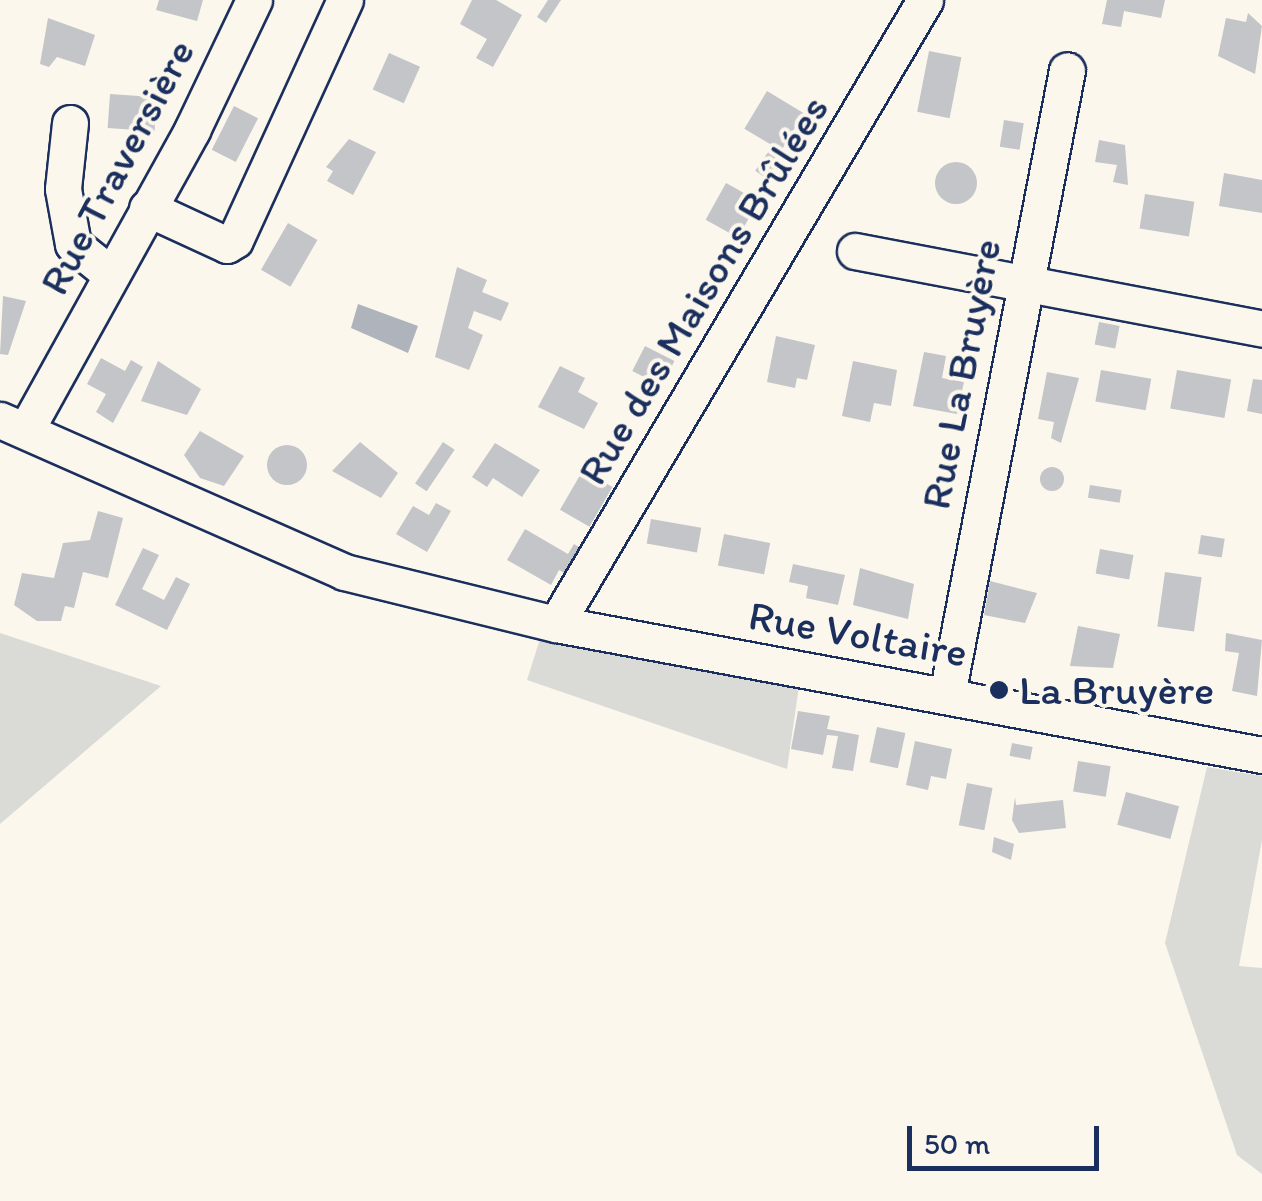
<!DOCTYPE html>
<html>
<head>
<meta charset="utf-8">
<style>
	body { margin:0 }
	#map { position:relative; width:1262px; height:1201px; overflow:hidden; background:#fbf7ec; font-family:Itim,sans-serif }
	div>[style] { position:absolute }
	.green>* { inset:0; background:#dadad7 }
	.water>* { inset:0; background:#afb3bb }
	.building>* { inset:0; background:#c3c5c9; transform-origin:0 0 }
	.round { border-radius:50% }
	.roads { filter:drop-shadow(2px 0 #1b2f5e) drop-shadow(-2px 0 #1b2f5e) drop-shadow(0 2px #1b2f5e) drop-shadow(0 -2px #1b2f5e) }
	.minor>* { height:35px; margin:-17.5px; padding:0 17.5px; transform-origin:17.5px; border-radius:17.5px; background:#fbf7ec }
	.dots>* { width:28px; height:28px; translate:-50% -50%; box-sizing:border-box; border:5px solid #fbf7ec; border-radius:50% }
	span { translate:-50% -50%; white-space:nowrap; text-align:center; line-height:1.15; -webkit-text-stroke:8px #fbf7ec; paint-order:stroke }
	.street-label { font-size:42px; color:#1b2f5e }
	.poi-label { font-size:42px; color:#1b2f5e }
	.left { translate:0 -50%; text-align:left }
	.scale { position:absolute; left:907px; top:1126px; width:192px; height:45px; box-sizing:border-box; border:5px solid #1b2f5e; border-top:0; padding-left:12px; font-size:30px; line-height:35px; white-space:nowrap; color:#1b2f5e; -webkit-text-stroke:8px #fbf7ec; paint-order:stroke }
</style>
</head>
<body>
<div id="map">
	<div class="green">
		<div style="clip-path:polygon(0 633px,161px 686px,0 824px)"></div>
		<div style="clip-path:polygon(540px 639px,799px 686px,787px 769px,527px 680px)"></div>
		<div style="clip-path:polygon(1207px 767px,1262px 776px,1262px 840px,1239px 966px,1262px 968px,1262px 1174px,1237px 1155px,1165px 943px)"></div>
	</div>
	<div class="water">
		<div style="clip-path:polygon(358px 304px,418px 326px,408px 353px,351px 328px)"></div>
	</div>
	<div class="building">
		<div style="clip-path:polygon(159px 0,203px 0,197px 21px,156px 10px)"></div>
		<div style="clip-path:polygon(472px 0,496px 0,522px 15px,493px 67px,476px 58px,487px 39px,460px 24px)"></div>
		<div style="clip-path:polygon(548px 0,561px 0,546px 23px,537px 17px)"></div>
		<div style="clip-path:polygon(1107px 0,1165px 0,1161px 18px,1124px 11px,1121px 27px,1102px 24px)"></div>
		<div style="clip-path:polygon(1248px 13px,1262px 26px,1255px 74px,1218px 56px,1226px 18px,1246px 22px)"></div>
		<div style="clip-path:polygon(48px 18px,95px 35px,85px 66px,57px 57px,49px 67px,40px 64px)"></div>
		<div style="left:929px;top:51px;width:33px;height:62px;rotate:11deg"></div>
		<div style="left:389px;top:53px;width:34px;height:40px;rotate:24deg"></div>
		<div style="left:767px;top:91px;width:43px;height:44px;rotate:31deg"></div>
		<div style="left:110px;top:94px;width:47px;height:34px;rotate:4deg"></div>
		<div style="left:234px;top:106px;width:27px;height:49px;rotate:27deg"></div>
		<div style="left:1004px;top:120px;width:20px;height:27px;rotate:9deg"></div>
		<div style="clip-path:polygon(349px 139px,376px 152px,353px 195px,327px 181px,333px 171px,326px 167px)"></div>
		<div style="clip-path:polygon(1099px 140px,1125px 145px,1128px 185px,1113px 182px,1117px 165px,1095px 162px)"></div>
		<div style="left:769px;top:151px;width:16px;height:24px;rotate:35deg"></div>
		<div class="round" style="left:935px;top:162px;width:42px;height:42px"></div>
		<div style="clip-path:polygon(1224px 173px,1262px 180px,1262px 213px,1219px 206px)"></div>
		<div style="left:726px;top:183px;width:37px;height:42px;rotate:29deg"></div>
		<div style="left:1145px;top:194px;width:50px;height:35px;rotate:9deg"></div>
		<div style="left:288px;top:223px;width:34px;height:54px;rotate:30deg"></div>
		<div style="clip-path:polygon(457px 267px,487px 280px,482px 292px,509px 303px,501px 321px,474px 311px,468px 328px,483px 335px,469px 370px,435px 357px)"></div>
		<div style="clip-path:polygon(3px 296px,26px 301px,8px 355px,0 354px)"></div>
		<div style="left:1099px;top:322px;width:21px;height:23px;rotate:11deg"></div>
		<div style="clip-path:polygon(776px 336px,815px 345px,807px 380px,797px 378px,795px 388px,767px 382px)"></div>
		<div style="left:645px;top:346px;width:33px;height:28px;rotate:27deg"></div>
		<div style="clip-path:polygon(924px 352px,946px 356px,942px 378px,964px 382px,957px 414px,913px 406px)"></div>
		<div style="clip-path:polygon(101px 358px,125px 371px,131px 360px,143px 367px,113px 423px,96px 412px,106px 394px,87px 384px)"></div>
		<div style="clip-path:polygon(158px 361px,201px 389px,187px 415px,141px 401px)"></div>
		<div style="clip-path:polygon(853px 361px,897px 370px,891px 406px,874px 403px,870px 422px,842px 416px)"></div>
		<div style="clip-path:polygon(560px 366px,585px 378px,578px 392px,598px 403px,584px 429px,538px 407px)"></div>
		<div style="left:1101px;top:370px;width:51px;height:32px;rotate:10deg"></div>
		<div style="left:1177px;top:370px;width:55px;height:39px;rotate:10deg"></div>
		<div style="clip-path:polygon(1047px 372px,1079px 378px,1061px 443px,1051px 438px,1054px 422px,1038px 419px)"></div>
		<div style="clip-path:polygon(1253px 379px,1262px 380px,1262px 414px,1247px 411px)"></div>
		<div style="clip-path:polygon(200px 431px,244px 456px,224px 486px,200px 478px,184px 455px)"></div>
		<div style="clip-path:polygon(360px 442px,398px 473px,381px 498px,332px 471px)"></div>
		<div style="left:443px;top:442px;width:14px;height:50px;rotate:34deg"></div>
		<div style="clip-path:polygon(495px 443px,540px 470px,522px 497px,493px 478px,487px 487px,472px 477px)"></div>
		<div class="round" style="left:267px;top:445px;width:40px;height:40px"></div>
		<div class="round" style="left:1040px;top:467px;width:24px;height:24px"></div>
		<div style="left:583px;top:470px;width:34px;height:46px;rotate:30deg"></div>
		<div style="left:1090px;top:485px;width:32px;height:13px;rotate:9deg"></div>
		<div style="clip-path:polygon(436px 503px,451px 511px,427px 552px,396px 534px,413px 506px,429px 515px)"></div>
		<div style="clip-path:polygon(98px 511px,123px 518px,108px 578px,83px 572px,74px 608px,65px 606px,61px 621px,37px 621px,14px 605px,22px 573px,54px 578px,63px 543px,90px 540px)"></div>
		<div style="left:651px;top:519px;width:51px;height:25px;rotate:10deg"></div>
		<div style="clip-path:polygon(525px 529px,568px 554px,574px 544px,592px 555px,577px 581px,559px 570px,551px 585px,507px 560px)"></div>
		<div style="left:724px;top:534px;width:47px;height:32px;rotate:11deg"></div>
		<div style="left:1201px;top:535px;width:24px;height:19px;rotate:9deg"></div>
		<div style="clip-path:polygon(143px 548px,159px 555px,142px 589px,164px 600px,176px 577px,190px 584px,167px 630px,115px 605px)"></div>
		<div style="left:1100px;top:549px;width:34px;height:25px;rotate:10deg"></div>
		<div style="clip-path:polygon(793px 564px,845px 575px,838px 605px,806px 598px,808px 586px,789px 582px)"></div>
		<div style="clip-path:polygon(860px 568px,914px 584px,908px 619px,853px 605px)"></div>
		<div style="left:1165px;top:572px;width:37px;height:55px;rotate:8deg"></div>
		<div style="clip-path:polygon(990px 581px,1037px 593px,1025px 623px,984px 615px)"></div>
		<div style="clip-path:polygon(1078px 626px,1120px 634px,1113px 668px,1070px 666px)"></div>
		<div style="clip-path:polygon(1226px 633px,1262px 640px,1257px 696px,1232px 691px,1239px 653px,1225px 651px)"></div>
		<div style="clip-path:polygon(798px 711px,830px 716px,827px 729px,859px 735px,853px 771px,832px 768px,838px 736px,827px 735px,823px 755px,791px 749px)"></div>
		<div style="left:877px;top:727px;width:29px;height:36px;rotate:12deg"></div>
		<div style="clip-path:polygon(915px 741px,952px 749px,946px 779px,931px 776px,928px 790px,906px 785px)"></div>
		<div style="left:1012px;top:743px;width:21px;height:13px;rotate:11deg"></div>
		<div style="left:1078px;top:761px;width:33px;height:31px;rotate:9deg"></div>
		<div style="left:967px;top:783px;width:26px;height:43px;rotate:11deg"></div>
		<div style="left:1126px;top:792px;width:55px;height:34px;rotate:15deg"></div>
		<div style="clip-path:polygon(1015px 797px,1016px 805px,1063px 800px,1066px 828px,1019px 833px,1012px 820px)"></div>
		<div style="clip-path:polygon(994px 837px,1014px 844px,1011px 860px,992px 852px)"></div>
	</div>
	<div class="roads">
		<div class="minor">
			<div style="left:70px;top:123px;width:66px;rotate:96.1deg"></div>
			<div style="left:63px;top:189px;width:56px;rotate:79.7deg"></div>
			<div style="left:73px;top:244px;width:48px;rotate:39deg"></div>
			<div style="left:147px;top:208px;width:88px;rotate:24.8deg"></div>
			<div style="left:227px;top:245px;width:9px;rotate:-32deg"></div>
			<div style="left:235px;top:240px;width:264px;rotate:-65.4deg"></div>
			<div style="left:855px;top:251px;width:414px;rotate:10.8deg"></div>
			<div style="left:0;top:420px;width:376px;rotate:23.8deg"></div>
			<div style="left:344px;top:572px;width:218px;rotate:13.8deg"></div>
			<div style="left:556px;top:624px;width:718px;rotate:10.51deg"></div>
			<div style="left:27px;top:428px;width:341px;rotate:-61deg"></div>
			<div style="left:192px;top:130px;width:144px;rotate:-64.5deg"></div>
			<div style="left:556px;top:624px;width:725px;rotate:-59.4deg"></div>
			<div style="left:947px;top:695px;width:636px;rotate:-79.13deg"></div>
		</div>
	</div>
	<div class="dots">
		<div style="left:999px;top:690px;background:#1b2f5e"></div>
	</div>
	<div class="street-label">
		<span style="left:117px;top:167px;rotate:-62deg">Rue Traversière</span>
		<span style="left:703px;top:290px;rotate:-59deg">Rue des Maisons Brûlées</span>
		<span style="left:961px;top:374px;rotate:-79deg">Rue La Bruyère</span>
		<span style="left:858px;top:634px;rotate:10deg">Rue Voltaire</span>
	</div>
	<div class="poi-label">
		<span class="left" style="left:1019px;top:690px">La Bruyère</span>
	</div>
	<div class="scale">50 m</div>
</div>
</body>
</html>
